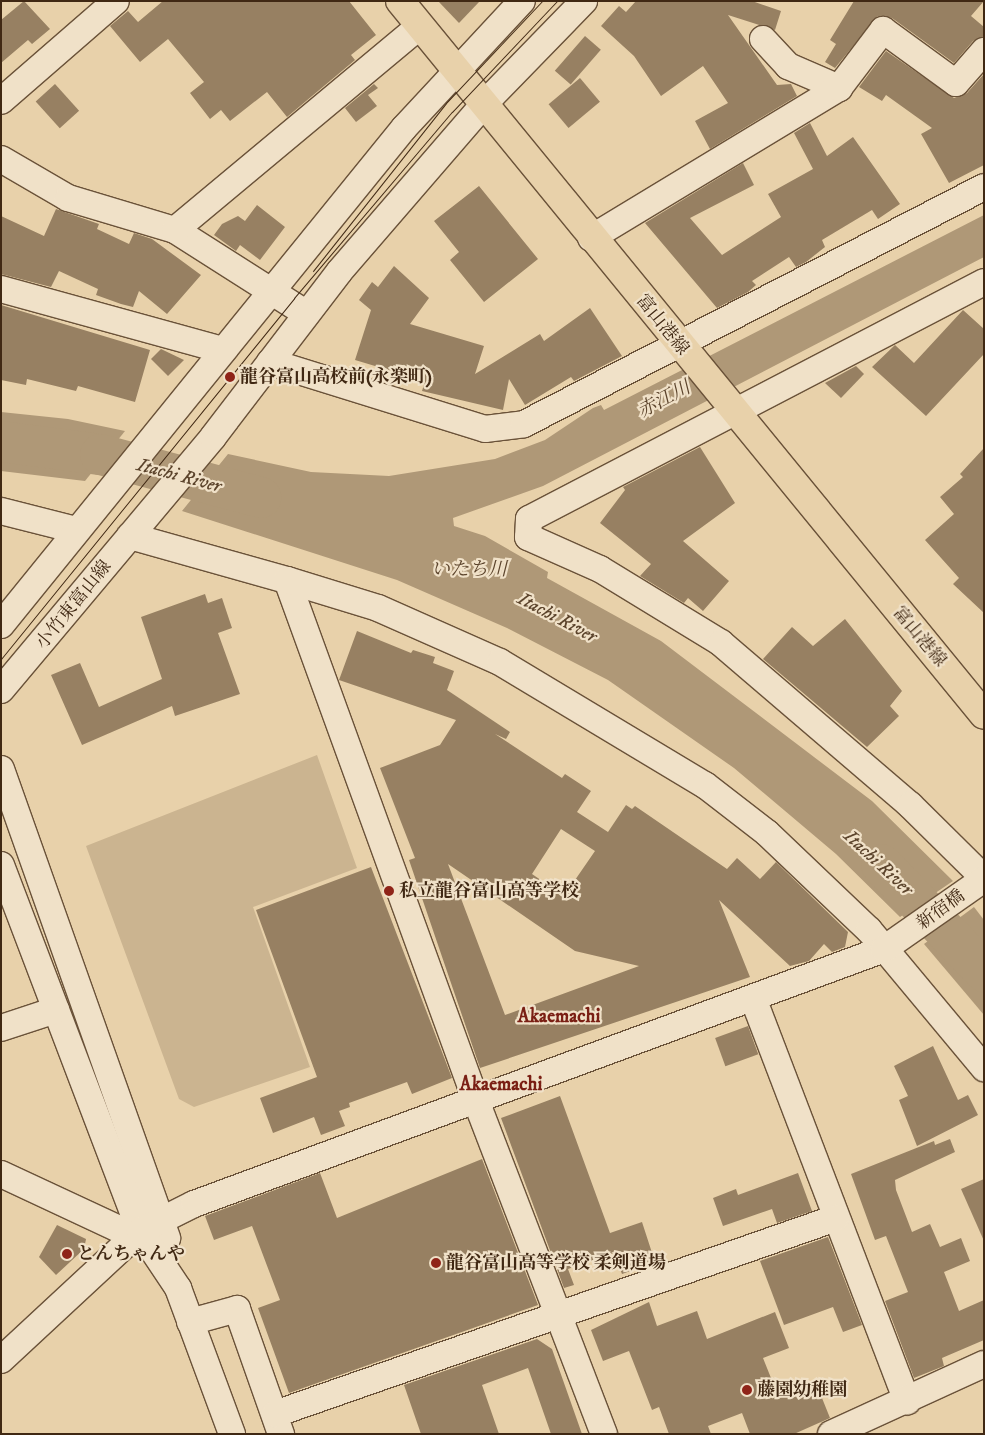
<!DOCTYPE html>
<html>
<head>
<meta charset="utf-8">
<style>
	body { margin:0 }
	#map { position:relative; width:985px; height:1435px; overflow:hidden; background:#e8d1aa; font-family:"IM FELL DW Pica","Noto Serif JP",serif }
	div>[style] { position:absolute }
	.green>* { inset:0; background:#cbb490 }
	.water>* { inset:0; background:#af9877 }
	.river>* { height:41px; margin:-20.5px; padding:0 20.5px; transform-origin:20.5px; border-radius:20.5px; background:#af9877 }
	.building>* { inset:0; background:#978062; transform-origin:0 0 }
	.roads { filter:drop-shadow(1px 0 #6a5239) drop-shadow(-1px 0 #6a5239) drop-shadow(0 1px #6a5239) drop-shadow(0 -1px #6a5239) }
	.minor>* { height:26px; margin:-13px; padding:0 13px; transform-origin:13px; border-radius:13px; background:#f0e1c8 }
	.major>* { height:28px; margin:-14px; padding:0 14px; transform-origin:14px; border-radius:14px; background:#e8d1aa }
	.tram>* { height:1px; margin:-0.5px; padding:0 0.5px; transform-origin:0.5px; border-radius:0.5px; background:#402813 }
	.dots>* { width:14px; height:14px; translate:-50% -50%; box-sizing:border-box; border:2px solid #f0e1c8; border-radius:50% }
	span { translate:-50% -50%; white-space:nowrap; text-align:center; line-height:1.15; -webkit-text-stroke:4.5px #f0e1c8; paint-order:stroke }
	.street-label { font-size:18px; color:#402813 }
	.poi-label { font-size:18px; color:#402813; font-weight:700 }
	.left { translate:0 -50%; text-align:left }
	.water-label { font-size:19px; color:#5c442c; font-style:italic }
	.neighbourhood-label { font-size:19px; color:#7a1f14; font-weight:700 }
	.frame { position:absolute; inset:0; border:2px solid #402813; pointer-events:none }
</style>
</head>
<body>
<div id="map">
	<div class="green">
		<div style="clip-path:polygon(317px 755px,357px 868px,253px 907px,310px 1067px,194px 1107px,179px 1099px,86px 846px)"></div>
	</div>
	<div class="water">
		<div style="clip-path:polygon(984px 215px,984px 257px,543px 486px,453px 518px,454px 526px,485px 536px,548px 572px,547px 578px,661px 641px,872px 801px,953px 881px,900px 917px,836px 854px,734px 768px,608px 680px,507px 628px,397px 580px,182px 511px,228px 454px,311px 472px,389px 476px,495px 459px,545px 440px,593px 408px,601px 405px,604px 410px)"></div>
		<div style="clip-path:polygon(1px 412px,68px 419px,125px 431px,85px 481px,1px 471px)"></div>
		<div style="clip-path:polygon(974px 907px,984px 920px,984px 1015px,924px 944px)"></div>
	</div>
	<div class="river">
		<div style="left:1px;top:441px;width:100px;rotate:7.5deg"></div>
		<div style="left:100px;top:454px;width:166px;rotate:15deg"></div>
		<div style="left:881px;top:864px;width:149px;rotate:46.1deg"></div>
	</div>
	<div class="building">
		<div style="clip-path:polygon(24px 1px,50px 29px,32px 44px,28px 40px,1px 63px,1px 20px)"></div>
		<div style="clip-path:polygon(163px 1px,349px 1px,376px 35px,351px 55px,355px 60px,287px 117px,267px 92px,230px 121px,221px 110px,210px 119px,190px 93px,204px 82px,168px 39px,140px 62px,110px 26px,128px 11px,138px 22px)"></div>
		<div style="clip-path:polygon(438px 1px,480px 1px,459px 23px)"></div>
		<div style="clip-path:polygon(636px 1px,752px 1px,781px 11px,775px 30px,728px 15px,777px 85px,791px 84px,797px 96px,710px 149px,695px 121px,728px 103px,703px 66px,661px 96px,634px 56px,601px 26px,619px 6px,626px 12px)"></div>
		<div style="clip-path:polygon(854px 1px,984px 1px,971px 16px,984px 27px,984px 36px,973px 41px,954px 63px,892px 18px,878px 16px,835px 68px,825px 62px,836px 44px,830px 40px)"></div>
		<div style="left:585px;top:36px;width:21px;height:46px;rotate:41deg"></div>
		<div style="clip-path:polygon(886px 51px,954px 98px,967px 93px,984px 74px,984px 165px,949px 183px,921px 134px,932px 128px,886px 95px,882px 101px,859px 87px)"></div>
		<div style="left:580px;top:78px;width:31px;height:41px;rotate:50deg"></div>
		<div style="left:55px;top:84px;width:36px;height:26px;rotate:48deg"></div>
		<div style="clip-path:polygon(374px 84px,378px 88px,368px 95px,377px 106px,356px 122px,345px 108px)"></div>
		<div style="clip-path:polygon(810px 123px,827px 156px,853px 137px,900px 204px,878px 219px,872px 210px,822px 240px,825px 247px,806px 262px,796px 267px,789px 257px,752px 281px,756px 285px,748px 292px,717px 308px,645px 223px,743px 163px,754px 185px,690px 218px,722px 255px,781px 217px,768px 194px,813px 169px,794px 133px)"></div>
		<div style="clip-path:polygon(479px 186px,538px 259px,484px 302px,450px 260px,459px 252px,434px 221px)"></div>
		<div style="clip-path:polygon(257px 205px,285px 227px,260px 260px,240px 245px,236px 251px,214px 235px,222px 224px,238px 216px,245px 221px)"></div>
		<div style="clip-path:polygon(56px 209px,99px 224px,97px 229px,129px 244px,134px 233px,152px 239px,201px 275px,167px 314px,139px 291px,133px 307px,121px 304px,96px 295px,98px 289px,59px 271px,51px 287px,1px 274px,1px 216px,44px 236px)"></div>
		<div style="clip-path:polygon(394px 266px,429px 298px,410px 324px,484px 346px,475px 374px,540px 334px,544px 341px,590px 308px,622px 356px,574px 381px,571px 377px,525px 405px,509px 379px,503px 410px,422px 391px,425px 381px,355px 360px,371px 310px,359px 300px,372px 282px,378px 287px)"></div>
		<div style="clip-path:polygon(1px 305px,150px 350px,135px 402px,78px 386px,76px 391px,27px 379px,26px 385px,1px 380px)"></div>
		<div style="clip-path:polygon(963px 310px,984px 329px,984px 354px,926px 416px,872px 367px,895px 345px,914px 363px)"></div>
		<div style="clip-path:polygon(161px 349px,184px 360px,168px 376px,151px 359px)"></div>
		<div style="clip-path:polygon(856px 366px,864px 374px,841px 398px,825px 383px)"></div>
		<div style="clip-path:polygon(700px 447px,735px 503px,683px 541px,729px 581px,703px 611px,688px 598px,684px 603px,640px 576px,651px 564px,600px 523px,625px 490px,623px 487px)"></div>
		<div style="clip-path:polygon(984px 448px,984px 613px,953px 584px,959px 578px,925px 540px,954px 514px,940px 497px,963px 477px,960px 474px)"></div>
		<div style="clip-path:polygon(205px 594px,208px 603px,222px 598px,232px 628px,218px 633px,240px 694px,175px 716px,172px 706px,82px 745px,51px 675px,80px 663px,99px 707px,162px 679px,141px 617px)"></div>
		<div style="clip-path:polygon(845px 619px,902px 691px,890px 706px,899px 716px,867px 747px,763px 659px,792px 627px,813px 646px)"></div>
		<div style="clip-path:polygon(evenodd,357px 631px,411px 653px,413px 650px,435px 657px,433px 663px,454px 671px,447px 690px,510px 732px,506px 739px,495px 734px,562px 778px,565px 774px,591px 791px,577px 812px,608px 832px,626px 805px,632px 809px,635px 806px,727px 869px,737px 858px,760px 879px,776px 862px,848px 932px,845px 947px,832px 952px,824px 944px,809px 961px,790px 966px,719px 900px,750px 977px,480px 1068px,409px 860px,415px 858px,380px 768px,440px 745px,456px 720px,339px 680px,357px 631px,561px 829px,595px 851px,564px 896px,532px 874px,561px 829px,357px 631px,448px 864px,575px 951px,639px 966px,505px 1015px,448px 864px)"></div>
		<div style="clip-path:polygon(371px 867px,452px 1078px,412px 1094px,407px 1082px,349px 1103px,350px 1107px,339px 1111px,345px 1126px,321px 1135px,314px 1117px,273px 1133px,260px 1098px,317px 1077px,256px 910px)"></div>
		<div style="left:748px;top:1026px;width:30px;height:35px;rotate:70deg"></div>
		<div style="clip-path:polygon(933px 1046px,958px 1100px,968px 1095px,978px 1115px,917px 1146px,899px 1100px,908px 1096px,894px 1066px)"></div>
		<div style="clip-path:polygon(560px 1096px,610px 1233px,642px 1222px,655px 1262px,622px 1274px,614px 1253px,568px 1269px,574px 1285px,564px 1288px,501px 1118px)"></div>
		<div style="clip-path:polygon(950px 1139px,955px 1152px,895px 1180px,896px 1190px,912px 1232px,930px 1224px,940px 1247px,961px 1238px,970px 1261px,944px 1272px,959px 1311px,984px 1300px,984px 1340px,942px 1358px,944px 1366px,914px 1378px,885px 1301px,908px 1292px,886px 1236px,875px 1240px,851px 1174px,934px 1141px,935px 1145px)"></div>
		<div style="clip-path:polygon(482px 1159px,538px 1305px,289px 1393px,258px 1308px,280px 1300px,252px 1226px,214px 1240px,205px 1216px,320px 1173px,337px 1218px)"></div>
		<div style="clip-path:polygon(798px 1173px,812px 1211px,777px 1223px,772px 1209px,723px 1226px,713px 1198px,736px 1189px,738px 1195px)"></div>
		<div style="clip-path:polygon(984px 1179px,984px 1241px,961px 1189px)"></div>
		<div style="clip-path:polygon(57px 1225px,86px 1239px,84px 1249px,56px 1275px,39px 1257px)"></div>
		<div style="clip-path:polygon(828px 1237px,862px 1325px,843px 1332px,833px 1307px,784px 1325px,760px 1261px)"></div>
		<div style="clip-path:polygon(649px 1302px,657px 1326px,697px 1311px,707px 1339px,775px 1312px,789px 1348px,763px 1358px,779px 1398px,816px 1383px,830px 1418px,794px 1434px,750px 1434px,742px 1413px,708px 1426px,711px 1434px,669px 1434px,659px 1407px,652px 1410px,629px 1351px,603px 1361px,591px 1330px)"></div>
		<div style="clip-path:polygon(537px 1339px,552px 1349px,582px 1434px,551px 1434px,528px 1368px,482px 1385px,499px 1434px,421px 1434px,404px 1385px)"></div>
	</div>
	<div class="roads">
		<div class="minor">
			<div style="left:763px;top:39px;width:37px;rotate:47deg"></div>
			<div style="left:788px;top:66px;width:56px;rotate:23.3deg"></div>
			<div style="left:1px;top:101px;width:152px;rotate:-41deg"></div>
			<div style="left:1px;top:159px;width:78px;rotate:30.2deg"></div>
			<div style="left:68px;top:198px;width:112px;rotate:16.7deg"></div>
			<div style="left:175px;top:230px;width:156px;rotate:32.5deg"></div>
			<div style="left:175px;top:230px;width:317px;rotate:-39.8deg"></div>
			<div style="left:591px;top:238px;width:290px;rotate:-31.2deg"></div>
			<div style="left:839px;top:88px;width:73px;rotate:-52.8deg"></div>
			<div style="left:883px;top:30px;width:90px;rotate:36deg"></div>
			<div style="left:956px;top:83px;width:43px;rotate:-48.8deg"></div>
			<div style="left:984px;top:282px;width:513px;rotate:152.49deg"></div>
			<div style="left:529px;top:519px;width:18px;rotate:93deg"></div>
			<div style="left:528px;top:537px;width:79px;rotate:24deg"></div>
			<div style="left:600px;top:569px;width:142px;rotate:31.4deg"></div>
			<div style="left:721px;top:643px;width:249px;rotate:40.6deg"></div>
			<div style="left:910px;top:805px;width:104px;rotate:44.6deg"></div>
			<div style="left:1px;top:289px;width:230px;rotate:15.4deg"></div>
			<div style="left:270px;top:362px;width:225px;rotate:17.3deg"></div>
			<div style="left:485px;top:429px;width:39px;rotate:-7deg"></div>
			<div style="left:524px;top:424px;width:517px;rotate:-27.26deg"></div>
			<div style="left:1px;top:511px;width:77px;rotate:14.2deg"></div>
			<div style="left:130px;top:536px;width:163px;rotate:15.7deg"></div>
			<div style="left:287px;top:580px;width:551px;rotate:70.05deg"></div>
			<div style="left:475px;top:1098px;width:360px;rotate:69deg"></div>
			<div style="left:287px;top:580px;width:95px;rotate:17.1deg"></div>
			<div style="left:378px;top:608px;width:133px;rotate:23.9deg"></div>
			<div style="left:500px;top:662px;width:239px;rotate:31deg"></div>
			<div style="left:705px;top:785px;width:78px;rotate:37.7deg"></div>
			<div style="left:767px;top:833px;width:141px;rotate:43.6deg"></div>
			<div style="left:869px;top:930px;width:180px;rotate:50.2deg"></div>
			<div style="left:1px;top:625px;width:640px;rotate:-50.96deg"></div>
			<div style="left:404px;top:128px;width:173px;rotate:-47.1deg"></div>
			<div style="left:1px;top:690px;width:330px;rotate:-50deg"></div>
			<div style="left:213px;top:437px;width:208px;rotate:-52.6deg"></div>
			<div style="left:339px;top:272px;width:221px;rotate:-49.2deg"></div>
			<div style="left:483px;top:105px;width:145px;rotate:-45.8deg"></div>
			<div style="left:1px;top:769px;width:498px;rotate:70.5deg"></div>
			<div style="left:1px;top:865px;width:392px;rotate:69.2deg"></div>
			<div style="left:140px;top:1231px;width:69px;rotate:56.3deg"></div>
			<div style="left:178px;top:1288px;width:156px;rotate:69.7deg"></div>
			<div style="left:753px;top:998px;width:432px;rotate:69.1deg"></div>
			<div style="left:1px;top:1028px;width:58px;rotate:-18.1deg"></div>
			<div style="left:1px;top:1174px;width:128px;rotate:25deg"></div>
			<div style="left:117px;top:1228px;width:23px;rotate:7deg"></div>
			<div style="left:190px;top:1322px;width:49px;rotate:-15.5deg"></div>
			<div style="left:237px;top:1309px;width:133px;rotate:70.6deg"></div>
			<div style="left:1px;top:1360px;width:190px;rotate:-42.9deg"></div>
			<div style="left:140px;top:1231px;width:60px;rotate:-26.6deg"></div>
			<div style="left:194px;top:1204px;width:736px;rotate:-20.28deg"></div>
			<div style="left:884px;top:949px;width:122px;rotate:-35deg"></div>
			<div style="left:275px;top:1414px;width:594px;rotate:-19.26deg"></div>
			<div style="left:831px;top:1434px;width:168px;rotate:-24.6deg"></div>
		</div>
		<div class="major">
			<div style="left:400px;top:1px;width:922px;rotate:50.72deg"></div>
		</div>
	</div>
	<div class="tram">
		<div style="left:313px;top:271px;width:214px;rotate:-51.6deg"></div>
		<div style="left:446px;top:103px;width:140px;rotate:-46.7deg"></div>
		<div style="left:1px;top:659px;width:465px;rotate:-50.9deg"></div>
		<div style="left:294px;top:298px;width:244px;rotate:-49.7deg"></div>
		<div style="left:452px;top:112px;width:153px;rotate:-46.6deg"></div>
	</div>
	<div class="dots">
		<div style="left:230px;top:377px;background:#8f2418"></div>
		<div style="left:389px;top:891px;background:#8f2418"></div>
		<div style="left:67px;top:1254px;background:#8f2418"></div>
		<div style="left:436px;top:1263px;background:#8f2418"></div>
		<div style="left:747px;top:1390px;background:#8f2418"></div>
	</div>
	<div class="street-label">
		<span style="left:662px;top:325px;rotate:51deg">富山港線</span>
		<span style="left:74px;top:605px;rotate:-51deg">小竹東富山線</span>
		<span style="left:919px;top:637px;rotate:50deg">富山港線</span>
		<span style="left:941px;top:910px;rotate:-36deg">新宿橋</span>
	</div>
	<div class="poi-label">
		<span class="left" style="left:240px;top:377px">龍谷富山高校前(永楽町)</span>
		<span class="left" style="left:399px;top:891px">私立龍谷富山高等学校</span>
		<span class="left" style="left:77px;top:1254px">とんちゃんや</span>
		<span class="left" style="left:446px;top:1263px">龍谷富山高等学校 柔剣道場</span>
		<span class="left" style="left:757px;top:1390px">藤園幼稚園</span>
	</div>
	<div class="water-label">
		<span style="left:664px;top:400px;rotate:-28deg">赤江川</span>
		<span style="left:179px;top:476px;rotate:15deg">Itachi River</span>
		<span style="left:469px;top:570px">いたち川</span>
		<span style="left:557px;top:618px;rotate:28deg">Itachi River</span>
		<span style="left:878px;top:863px;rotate:43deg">Itachi River</span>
	</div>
	<div class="neighbourhood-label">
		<span style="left:559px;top:1017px">Akaemachi</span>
		<span style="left:501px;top:1085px">Akaemachi</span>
	</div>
	<div class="frame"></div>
</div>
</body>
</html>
